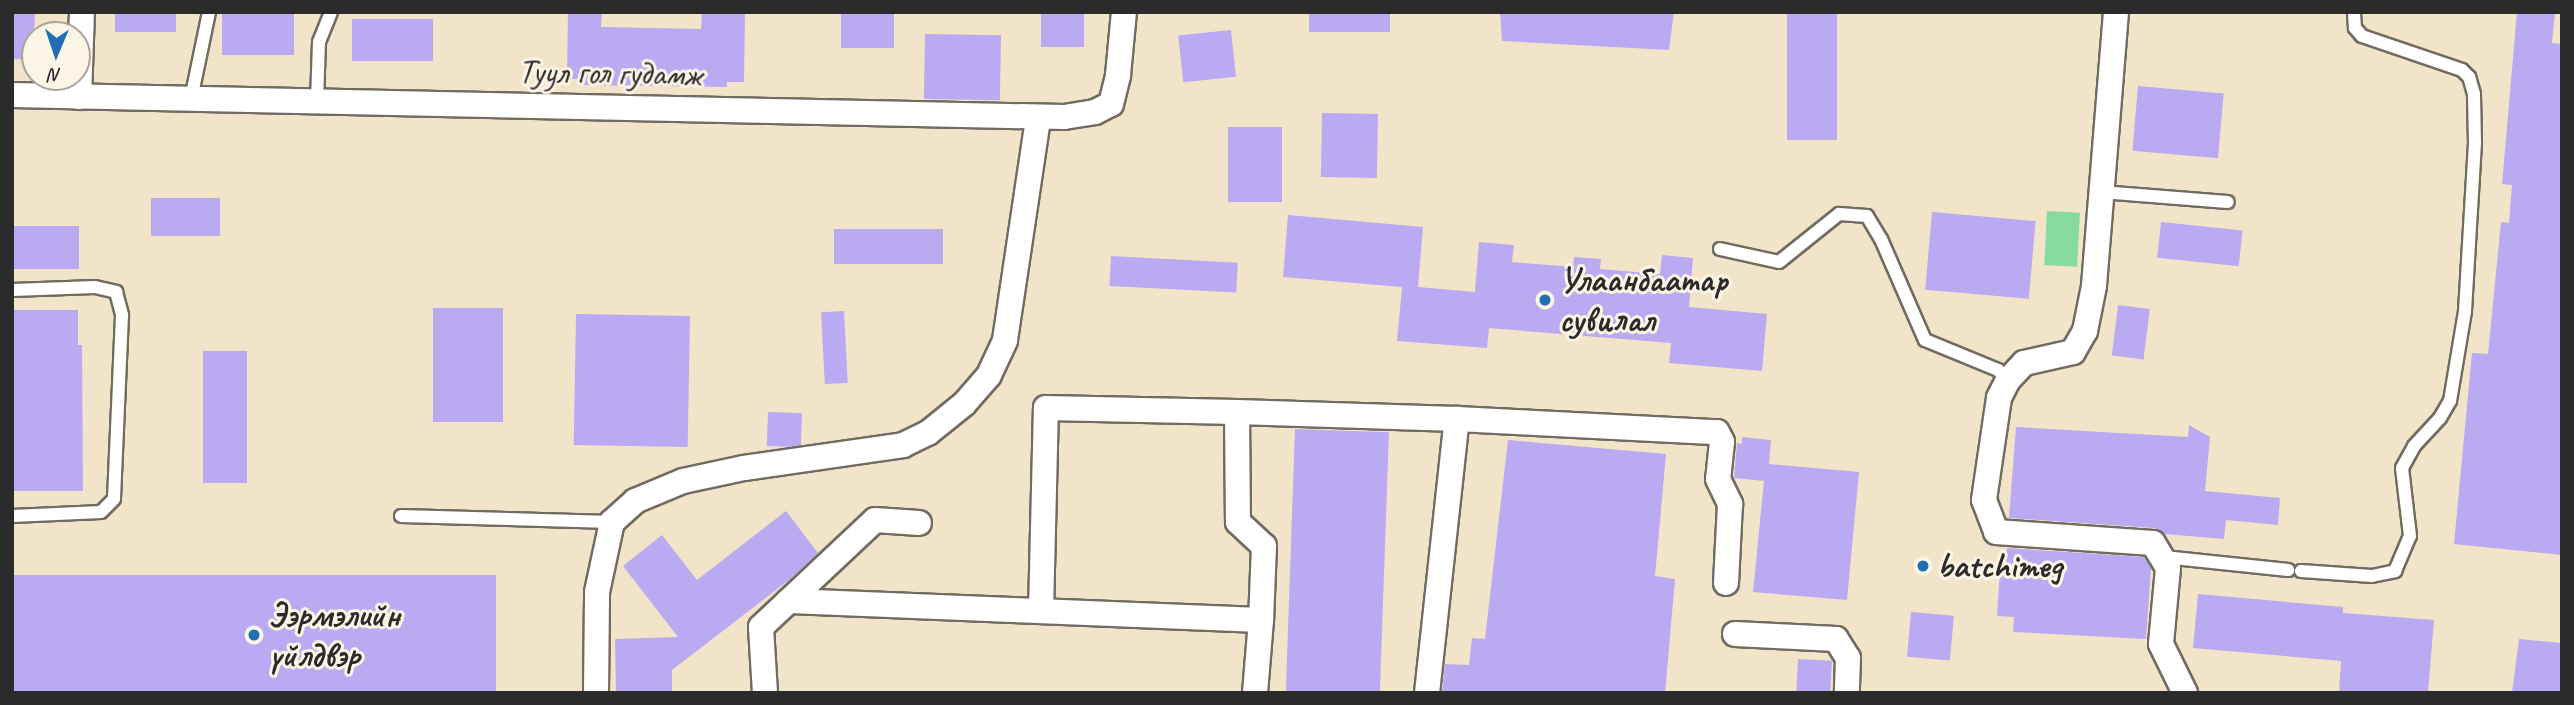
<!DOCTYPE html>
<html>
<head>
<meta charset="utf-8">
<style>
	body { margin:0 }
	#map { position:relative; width:2574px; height:705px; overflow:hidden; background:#f2e4c8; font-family:Caveat,sans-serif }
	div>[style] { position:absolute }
	.green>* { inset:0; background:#86db9d; transform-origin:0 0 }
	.building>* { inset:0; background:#baaaf2; transform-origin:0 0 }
	.roads { filter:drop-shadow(2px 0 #716c62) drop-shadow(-2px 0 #716c62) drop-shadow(0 2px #716c62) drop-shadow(0 -2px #716c62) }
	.service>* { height:12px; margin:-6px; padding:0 6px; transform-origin:6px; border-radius:6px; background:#fff }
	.minor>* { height:24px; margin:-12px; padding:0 12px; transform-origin:12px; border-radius:12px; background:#fff }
	.dots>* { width:19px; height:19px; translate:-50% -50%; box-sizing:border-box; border:4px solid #fcf5e5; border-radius:50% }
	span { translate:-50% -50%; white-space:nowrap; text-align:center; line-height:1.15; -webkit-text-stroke:6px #fcf5e5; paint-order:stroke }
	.street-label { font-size:35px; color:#2b2b2b }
	.poi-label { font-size:35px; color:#2b2b2b; font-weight:700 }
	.left { translate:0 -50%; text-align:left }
	.frame { position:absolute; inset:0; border:14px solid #2b2b2b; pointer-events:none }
	.north { position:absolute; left:21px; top:21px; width:70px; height:70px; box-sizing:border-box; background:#fcf5e5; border:2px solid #a8a49b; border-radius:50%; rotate:182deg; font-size:19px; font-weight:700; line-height:28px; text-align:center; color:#2b2b2b }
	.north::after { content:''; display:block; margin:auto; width:24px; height:32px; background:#1f6fb2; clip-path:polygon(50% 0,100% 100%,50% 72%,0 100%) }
</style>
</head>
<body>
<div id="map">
	<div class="green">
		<div style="left:2047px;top:211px;width:33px;height:54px;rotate:3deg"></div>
	</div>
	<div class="building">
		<div style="left:115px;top:12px;width:61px;height:20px"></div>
		<div style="left:222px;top:12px;width:72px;height:43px"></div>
		<div style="clip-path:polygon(568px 12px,602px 12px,601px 27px,701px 29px,702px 12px,745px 12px,744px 82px,727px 82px,727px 87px,583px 85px,583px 79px,567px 79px)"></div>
		<div style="left:841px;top:12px;width:53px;height:36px"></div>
		<div style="left:1041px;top:12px;width:43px;height:35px"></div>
		<div style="left:1309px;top:12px;width:81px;height:20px"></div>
		<div style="clip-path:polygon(1500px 12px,1674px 12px,1669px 50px,1502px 41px)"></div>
		<div style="left:1787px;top:12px;width:50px;height:128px"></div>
		<div style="clip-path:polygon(2517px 12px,2555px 12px,2552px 43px,2562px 44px,2562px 555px,2454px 544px,2472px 353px,2488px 354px,2501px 222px,2509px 223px,2512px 185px,2502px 184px)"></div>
		<div style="left:12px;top:13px;width:23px;height:46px;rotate:2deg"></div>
		<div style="left:352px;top:19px;width:81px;height:42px"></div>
		<div style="left:1231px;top:30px;width:47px;height:53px;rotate:84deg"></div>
		<div style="left:925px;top:34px;width:76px;height:65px;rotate:1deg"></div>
		<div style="left:2138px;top:86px;width:86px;height:65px;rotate:5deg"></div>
		<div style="left:1322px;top:113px;width:56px;height:64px;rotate:1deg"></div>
		<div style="left:1228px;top:127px;width:54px;height:75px"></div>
		<div style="left:151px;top:198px;width:69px;height:38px"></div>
		<div style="left:1932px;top:212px;width:104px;height:78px;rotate:5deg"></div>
		<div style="clip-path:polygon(1288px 215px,1423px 227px,1418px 287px,1475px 292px,1479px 242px,1514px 245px,1512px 262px,1573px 267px,1574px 257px,1601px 259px,1600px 269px,1660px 274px,1662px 255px,1693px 258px,1689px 307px,1767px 314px,1762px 371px,1669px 363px,1671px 343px,1489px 328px,1487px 348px,1397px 341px,1402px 287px,1283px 277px)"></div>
		<div style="left:2161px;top:222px;width:82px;height:36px;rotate:6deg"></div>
		<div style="left:12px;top:226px;width:67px;height:43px"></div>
		<div style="left:834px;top:229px;width:109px;height:35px"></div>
		<div style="left:1111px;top:256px;width:127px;height:30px;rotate:3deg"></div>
		<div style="left:2118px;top:305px;width:32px;height:51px;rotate:7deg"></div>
		<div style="left:433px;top:308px;width:70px;height:114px"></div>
		<div style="clip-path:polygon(12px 310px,78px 310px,78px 345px,82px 345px,83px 491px,12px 491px)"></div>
		<div style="left:844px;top:311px;width:72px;height:23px;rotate:87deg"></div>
		<div style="left:576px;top:314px;width:114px;height:131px;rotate:1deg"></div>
		<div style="left:203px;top:351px;width:44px;height:132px"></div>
		<div style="left:768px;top:412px;width:34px;height:34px;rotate:2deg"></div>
		<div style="clip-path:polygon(2189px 425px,2210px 437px,2205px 491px,2280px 498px,2278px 525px,2226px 520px,2224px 539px,2165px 534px,2154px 528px,2009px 518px,2016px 427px,2188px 437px)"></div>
		<div style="left:1295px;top:429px;width:94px;height:265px;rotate:2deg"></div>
		<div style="clip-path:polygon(1742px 437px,1771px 440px,1769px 464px,1859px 472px,1847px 600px,1753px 592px,1764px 481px,1734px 478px,1737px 443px,1742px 444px)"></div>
		<div style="clip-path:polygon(1508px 440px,1666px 454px,1655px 576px,1675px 579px,1665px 693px,1442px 693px,1445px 664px,1469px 665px,1472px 638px,1485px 639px)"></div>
		<div style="clip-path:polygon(786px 511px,818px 553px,789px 580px,672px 670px,672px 693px,616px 693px,615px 639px,678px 637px,623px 566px,662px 535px,697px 580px)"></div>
		<div style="clip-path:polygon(2007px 548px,2144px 557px,2151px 568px,2146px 639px,2013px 632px,2014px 617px,1997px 616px,2001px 554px,2006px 554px)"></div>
		<div style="left:12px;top:575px;width:484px;height:118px"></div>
		<div style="clip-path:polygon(2198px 594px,2343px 607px,2343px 613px,2434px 620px,2428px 693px,2339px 693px,2341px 661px,2193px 648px)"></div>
		<div style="left:1911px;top:612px;width:43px;height:45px;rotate:5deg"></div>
		<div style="clip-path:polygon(2519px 639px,2562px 643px,2562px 693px,2512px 693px)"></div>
		<div style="left:1798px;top:659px;width:34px;height:34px;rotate:3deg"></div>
	</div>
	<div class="roads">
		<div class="service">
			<div style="left:191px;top:99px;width:89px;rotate:-78.3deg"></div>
			<div style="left:317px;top:102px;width:60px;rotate:-88.1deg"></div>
			<div style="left:319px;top:42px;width:32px;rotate:-68deg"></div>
			<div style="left:2101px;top:192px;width:127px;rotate:4.5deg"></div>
			<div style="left:1720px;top:249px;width:60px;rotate:12.4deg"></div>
			<div style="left:1779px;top:262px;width:77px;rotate:-38.7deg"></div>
			<div style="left:1839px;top:214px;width:28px;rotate:4deg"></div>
			<div style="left:1867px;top:216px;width:27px;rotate:59deg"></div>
			<div style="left:1881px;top:239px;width:110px;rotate:66.5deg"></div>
			<div style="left:1925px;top:340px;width:79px;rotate:22.3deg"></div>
			<div style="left:1998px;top:370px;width:14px;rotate:45deg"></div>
			<div style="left:12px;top:290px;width:83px;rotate:-2.1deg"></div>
			<div style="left:95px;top:287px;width:22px;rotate:13deg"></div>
			<div style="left:116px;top:292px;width:24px;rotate:75deg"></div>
			<div style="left:122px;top:315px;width:184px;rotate:92.5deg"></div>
			<div style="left:114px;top:499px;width:18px;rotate:135deg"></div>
			<div style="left:101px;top:512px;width:89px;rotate:177.4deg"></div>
			<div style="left:401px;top:516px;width:211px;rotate:1.6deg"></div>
			<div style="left:2164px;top:557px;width:125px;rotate:6deg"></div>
			<div style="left:2301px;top:571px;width:71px;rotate:4deg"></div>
			<div style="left:2372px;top:576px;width:24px;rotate:-12deg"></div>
			<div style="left:2395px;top:571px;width:38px;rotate:-67deg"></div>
			<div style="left:2410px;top:536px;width:68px;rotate:-96.7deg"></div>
			<div style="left:2402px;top:468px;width:25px;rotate:-61deg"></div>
			<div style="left:2414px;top:446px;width:38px;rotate:-47deg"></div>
			<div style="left:2440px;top:418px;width:20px;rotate:-60deg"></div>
			<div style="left:2450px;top:401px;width:91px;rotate:-80.5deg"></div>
			<div style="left:2465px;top:311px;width:168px;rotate:-86.6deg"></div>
			<div style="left:2475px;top:143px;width:49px;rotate:-91.2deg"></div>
			<div style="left:2474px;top:94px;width:18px;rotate:-106deg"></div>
			<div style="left:2469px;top:77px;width:10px;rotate:-135deg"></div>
			<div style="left:2462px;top:70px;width:106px;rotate:-161.2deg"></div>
			<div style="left:2362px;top:36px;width:11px;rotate:-131deg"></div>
			<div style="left:2355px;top:28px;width:16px;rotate:-94deg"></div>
		</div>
		<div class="minor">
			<div style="left:2116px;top:12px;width:275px;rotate:94.6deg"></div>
			<div style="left:2094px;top:286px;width:46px;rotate:101.3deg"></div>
			<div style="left:2085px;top:331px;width:24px;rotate:120deg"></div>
			<div style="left:2073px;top:352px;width:50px;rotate:167.3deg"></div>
			<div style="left:2024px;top:363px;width:23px;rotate:133deg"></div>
			<div style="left:2008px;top:380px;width:20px;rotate:117deg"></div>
			<div style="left:1999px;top:398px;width:103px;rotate:98.4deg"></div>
			<div style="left:1984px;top:500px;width:34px;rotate:69deg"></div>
			<div style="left:1996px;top:532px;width:157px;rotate:4deg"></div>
			<div style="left:2153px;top:543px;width:29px;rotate:59deg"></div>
			<div style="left:2168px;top:568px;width:76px;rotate:95.3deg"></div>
			<div style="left:2161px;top:644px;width:55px;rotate:63.9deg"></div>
			<div style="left:12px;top:95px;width:1052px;rotate:1.2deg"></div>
			<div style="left:1064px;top:117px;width:31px;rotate:-9deg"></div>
			<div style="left:1095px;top:112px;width:18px;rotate:-27deg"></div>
			<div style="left:1111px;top:104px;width:30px;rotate:-76deg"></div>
			<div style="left:1118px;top:75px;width:63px;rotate:-84.6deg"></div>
			<div style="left:79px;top:97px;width:85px;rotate:-88deg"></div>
			<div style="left:1237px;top:412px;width:220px;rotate:1.8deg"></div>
			<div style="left:1457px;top:419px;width:260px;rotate:2.9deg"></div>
			<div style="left:1717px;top:432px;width:11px;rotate:63deg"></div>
			<div style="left:1722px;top:442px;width:37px;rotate:96deg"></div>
			<div style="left:1718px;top:479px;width:28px;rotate:64deg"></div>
			<div style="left:1730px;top:504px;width:79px;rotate:92.9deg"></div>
			<div style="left:789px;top:601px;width:472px;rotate:2.3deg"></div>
			<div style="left:1261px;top:620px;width:73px;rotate:94.7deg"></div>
			<div style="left:1041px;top:611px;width:203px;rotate:-88.6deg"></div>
			<div style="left:1046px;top:408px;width:191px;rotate:1.2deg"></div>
			<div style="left:1237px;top:412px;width:110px;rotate:89.5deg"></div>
			<div style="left:1238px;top:522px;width:35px;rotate:43deg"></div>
			<div style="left:1264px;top:546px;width:74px;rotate:92.3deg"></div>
			<div style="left:1735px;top:634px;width:101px;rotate:2.8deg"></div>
			<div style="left:1836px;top:639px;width:22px;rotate:58deg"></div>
			<div style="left:1848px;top:658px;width:35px;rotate:92deg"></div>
			<div style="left:596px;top:693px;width:101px;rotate:-89.4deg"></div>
			<div style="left:597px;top:592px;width:72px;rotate:-77.9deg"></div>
			<div style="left:612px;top:522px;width:31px;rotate:-42deg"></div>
			<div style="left:635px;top:501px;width:52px;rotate:-22.6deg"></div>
			<div style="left:683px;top:481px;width:62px;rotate:-12deg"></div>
			<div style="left:744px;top:468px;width:161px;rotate:-8.2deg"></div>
			<div style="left:903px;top:445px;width:28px;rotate:-26deg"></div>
			<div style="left:928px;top:433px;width:46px;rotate:-38.9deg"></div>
			<div style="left:964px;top:404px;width:38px;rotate:-49deg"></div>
			<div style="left:989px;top:375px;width:38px;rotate:-65deg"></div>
			<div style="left:1005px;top:340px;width:224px;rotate:-81.5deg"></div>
			<div style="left:765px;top:693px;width:66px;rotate:-93.5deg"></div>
			<div style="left:761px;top:627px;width:156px;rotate:-43.2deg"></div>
			<div style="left:875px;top:520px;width:44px;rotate:3.9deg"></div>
			<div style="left:1427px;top:693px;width:276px;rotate:-83.8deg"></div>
		</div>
	</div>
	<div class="dots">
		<div style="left:1545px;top:300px;background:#1f6fb2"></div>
		<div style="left:1923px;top:566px;background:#1f6fb2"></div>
		<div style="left:254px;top:635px;background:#1f6fb2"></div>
	</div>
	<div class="street-label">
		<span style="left:610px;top:73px;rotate:1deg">Туул гол гудамж</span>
	</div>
	<div class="poi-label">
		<span class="left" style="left:1559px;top:300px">Улаанбаатар<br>сувилал</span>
		<span class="left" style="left:1937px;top:566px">batchimeg</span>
		<span class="left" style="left:268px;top:635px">Ээрмэлийн<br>үйлдвэр</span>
	</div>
	<div class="frame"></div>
	<div class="north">N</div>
</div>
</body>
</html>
